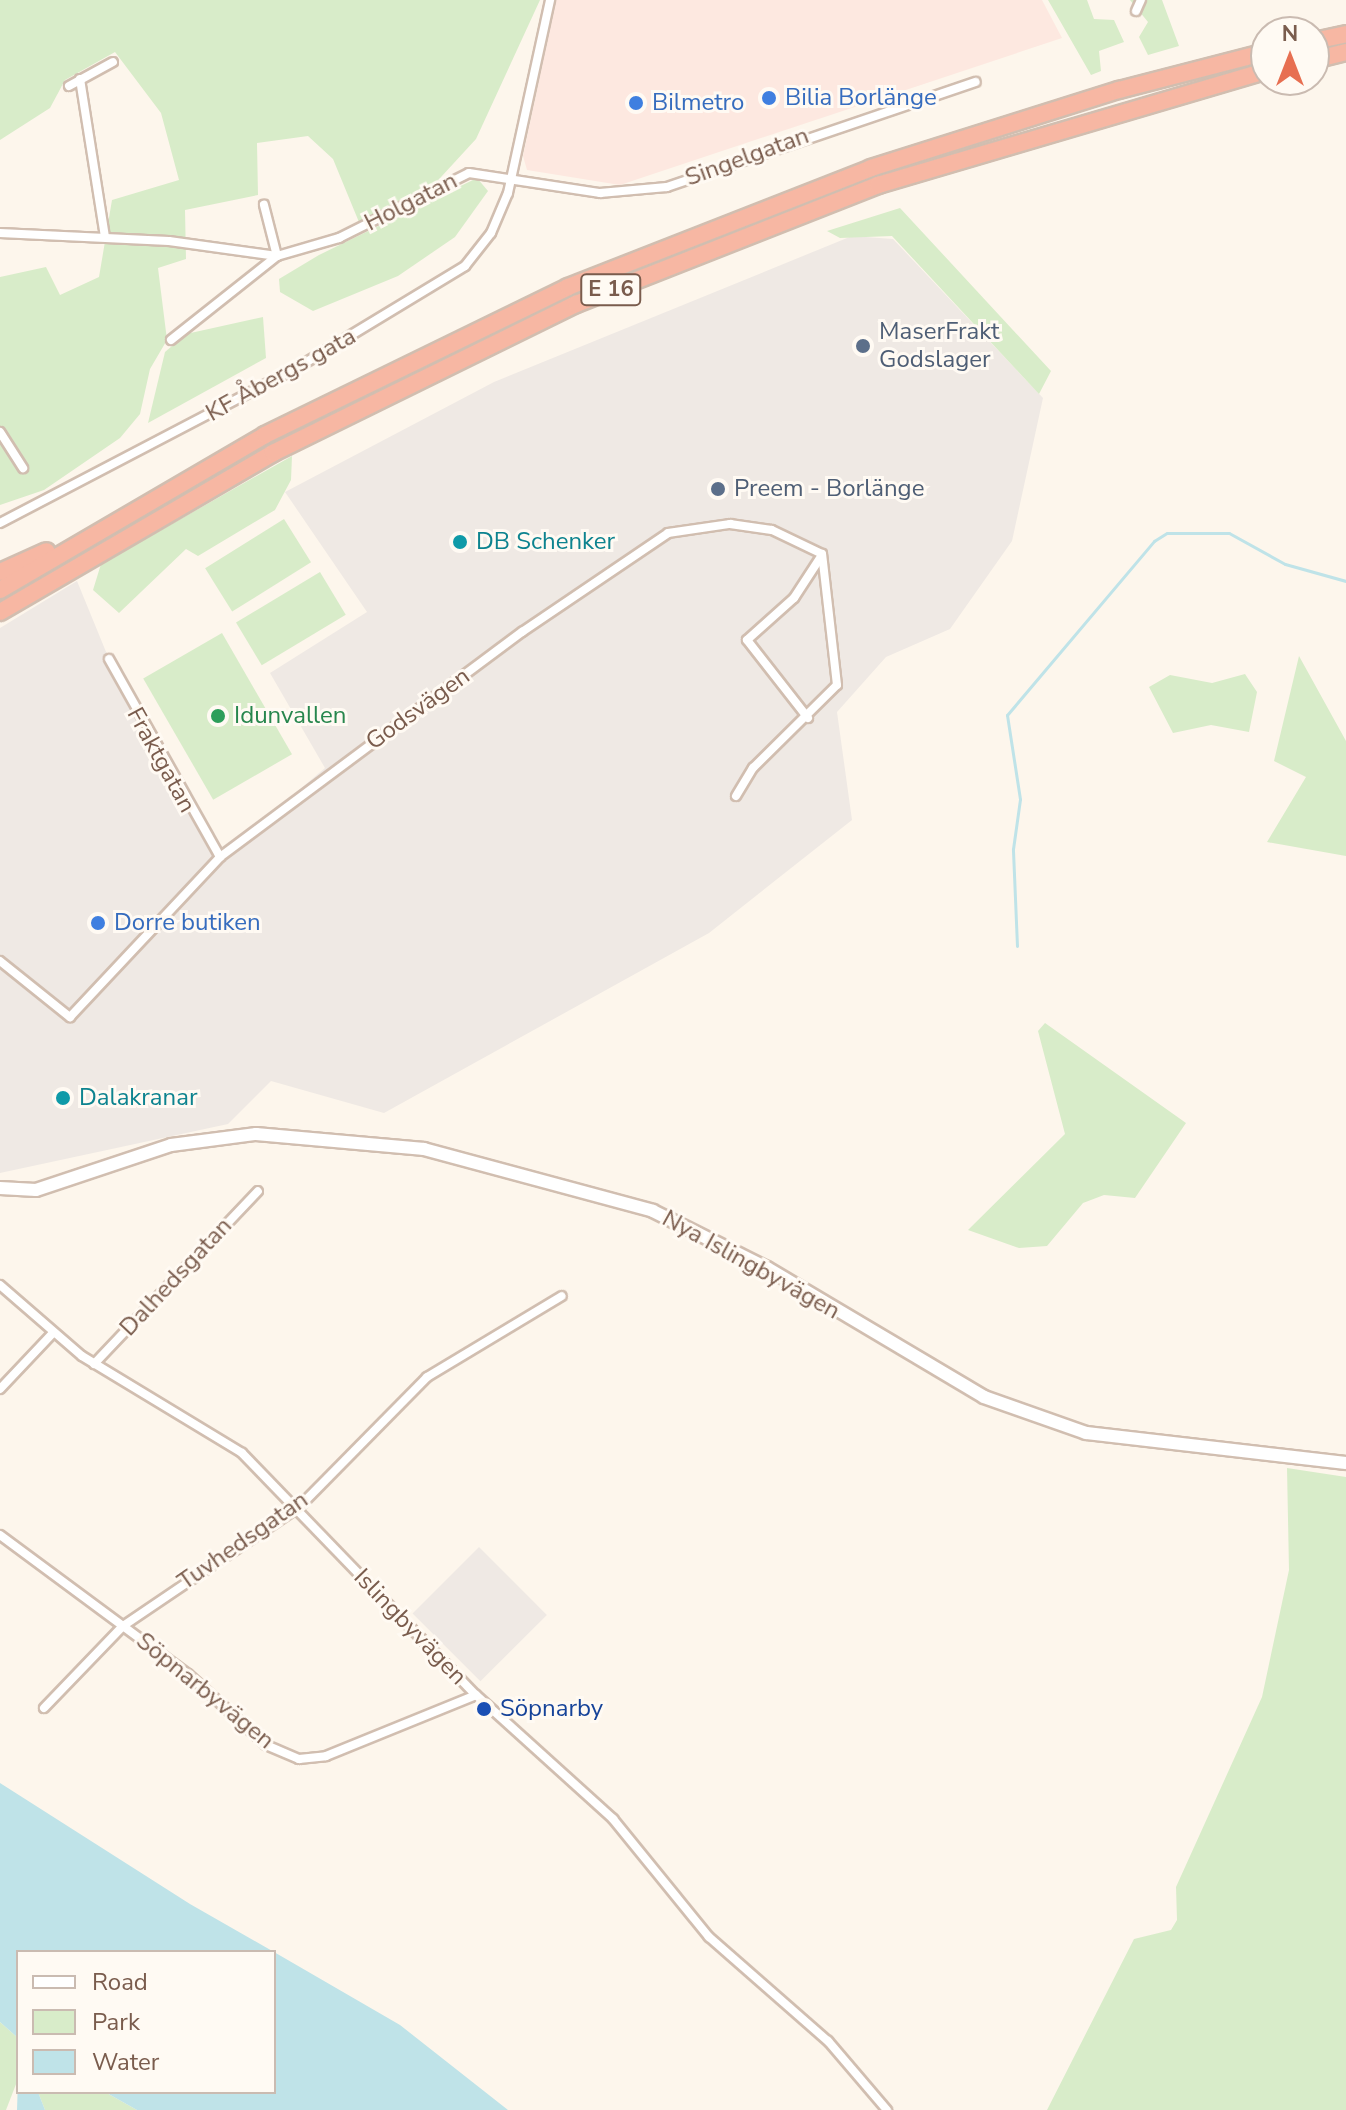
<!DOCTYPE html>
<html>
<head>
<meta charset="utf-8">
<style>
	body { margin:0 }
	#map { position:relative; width:1346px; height:2110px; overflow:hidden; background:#fdf6ec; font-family:"Nunito Sans",sans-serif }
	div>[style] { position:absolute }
	.commercial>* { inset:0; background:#fde8e0 }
	.industrial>* { inset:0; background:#efe9e4; transform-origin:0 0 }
	.green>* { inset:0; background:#d8ecc9; transform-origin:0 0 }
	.water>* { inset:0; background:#bfe3e8 }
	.stream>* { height:3px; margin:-1.5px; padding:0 1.5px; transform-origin:1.5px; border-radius:1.5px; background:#bfe3e8 }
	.roads { filter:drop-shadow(2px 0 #d1beb0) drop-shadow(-2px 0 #d1beb0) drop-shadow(0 2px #d1beb0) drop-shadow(0 -2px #d1beb0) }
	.street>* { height:8px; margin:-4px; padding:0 4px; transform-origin:4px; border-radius:4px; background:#fff }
	.secondary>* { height:12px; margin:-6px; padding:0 6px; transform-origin:6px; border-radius:6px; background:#fff }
	.highway>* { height:16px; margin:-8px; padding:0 8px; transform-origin:8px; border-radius:8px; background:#f7b7a3 }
	.dots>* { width:22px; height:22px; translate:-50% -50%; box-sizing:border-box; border:4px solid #fffaf3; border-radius:50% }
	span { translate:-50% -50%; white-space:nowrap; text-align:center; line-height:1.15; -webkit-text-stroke:6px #fffaf3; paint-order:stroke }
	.shield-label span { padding:2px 6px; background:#fffaf3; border:2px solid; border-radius:6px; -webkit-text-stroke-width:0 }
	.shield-label { font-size:22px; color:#7a5c4d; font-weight:700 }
	.shop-label { font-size:24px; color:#366cbe }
	.left { translate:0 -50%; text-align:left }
	.street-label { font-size:24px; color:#7a5c4d }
	.service-label { font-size:24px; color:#4e5e75 }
	.culture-label { font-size:24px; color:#0d838f }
	.leisure-label { font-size:24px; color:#27864d }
	.transit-label { font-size:24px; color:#164399 }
	.legend { position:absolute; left:16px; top:1950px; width:260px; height:144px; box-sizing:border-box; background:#fffaf3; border:2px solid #cabbb1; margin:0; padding:10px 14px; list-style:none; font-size:24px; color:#7a5c4d }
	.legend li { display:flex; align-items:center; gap:16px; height:40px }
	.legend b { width:40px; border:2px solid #cabbb1 }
	.north { position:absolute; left:1250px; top:16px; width:80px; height:80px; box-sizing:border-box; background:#fffaf3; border:2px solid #cabbb1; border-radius:50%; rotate:0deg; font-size:22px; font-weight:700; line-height:32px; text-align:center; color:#7a5c4d }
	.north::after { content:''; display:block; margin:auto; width:28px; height:36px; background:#e76f51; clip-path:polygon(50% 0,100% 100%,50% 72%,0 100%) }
</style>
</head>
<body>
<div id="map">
	<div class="commercial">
		<div style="clip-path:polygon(556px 0,1042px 0,1062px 38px,620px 185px,527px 170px,523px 156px)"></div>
	</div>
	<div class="industrial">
		<div style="clip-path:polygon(852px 236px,893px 239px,1043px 398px,1012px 541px,950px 629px,886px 657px,837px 712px,852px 820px,709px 933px,384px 1113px,271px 1081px,228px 1124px,0 1173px,0 628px,77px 581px,120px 686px,220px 857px,325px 768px,270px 673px,367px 612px,285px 492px,494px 382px)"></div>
		<div style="left:479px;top:1547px;width:96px;height:94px;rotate:45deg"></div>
	</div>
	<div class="green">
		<div style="clip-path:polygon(0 0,540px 0,476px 139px,430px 189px,361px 227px,333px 159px,308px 136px,257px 143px,258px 195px,185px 210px,186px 259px,158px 268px,167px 340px,150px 369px,140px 414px,120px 438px,44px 490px,0 505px,0 277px,46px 267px,60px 295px,99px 277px,112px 200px,179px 180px,161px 113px,115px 52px,65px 80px,50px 108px,0 140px)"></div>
		<div style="clip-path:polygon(1048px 0,1087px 0,1094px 19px,1114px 20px,1124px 42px,1099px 51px,1101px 71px,1091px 75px)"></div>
		<div style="clip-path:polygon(1130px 0,1162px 0,1179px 46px,1148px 55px,1139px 37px,1148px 22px)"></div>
		<div style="clip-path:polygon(477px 178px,488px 191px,455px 237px,398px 276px,313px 311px,280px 292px,279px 279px,319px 255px)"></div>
		<div style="clip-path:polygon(900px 208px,1051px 371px,1039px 394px,892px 236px,840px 238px,827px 231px)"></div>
		<div style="clip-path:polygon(263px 317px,266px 358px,148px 423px,165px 352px,186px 334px)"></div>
		<div style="clip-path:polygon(292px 456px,291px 480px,275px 510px,198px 556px,186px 549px,119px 613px,93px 590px,101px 564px)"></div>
		<div style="left:284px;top:519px;width:51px;height:93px;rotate:58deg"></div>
		<div style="left:320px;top:572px;width:50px;height:98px;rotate:59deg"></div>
		<div style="left:222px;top:633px;width:140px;height:91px;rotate:60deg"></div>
		<div style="clip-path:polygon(1299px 656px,1346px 741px,1346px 856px,1267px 842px,1306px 777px,1274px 761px)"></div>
		<div style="clip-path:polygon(1245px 674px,1257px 692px,1249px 732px,1211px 725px,1173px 733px,1149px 687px,1170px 675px,1212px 683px)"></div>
		<div style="clip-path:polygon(1045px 1023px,1186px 1123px,1135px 1198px,1104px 1195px,1083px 1203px,1047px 1246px,1019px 1248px,968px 1230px,1065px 1134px,1038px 1031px)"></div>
		<div style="clip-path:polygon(1287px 1468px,1346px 1477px,1346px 2110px,1047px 2110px,1134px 1939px,1171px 1930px,1177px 1920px,1176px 1887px,1262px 1697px,1289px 1570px)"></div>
		<div style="clip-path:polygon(0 2022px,18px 2038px,18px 2079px,6px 2110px,0 2110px)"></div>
		<div style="clip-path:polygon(38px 2092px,105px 2092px,137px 2110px,45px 2110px)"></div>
	</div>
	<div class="water">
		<div style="clip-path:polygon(0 1783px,190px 1904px,274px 1952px,18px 1952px,18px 2038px,0 2022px)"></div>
		<div style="clip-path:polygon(274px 1952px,400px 2025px,508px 2110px,137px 2110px,105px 2092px,274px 2092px)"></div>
		<div style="clip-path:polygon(18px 2079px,18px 2092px,38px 2092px,45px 2110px,17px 2110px)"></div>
	</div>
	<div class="stream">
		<div style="left:1017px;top:946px;width:97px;rotate:-92.4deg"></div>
		<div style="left:1013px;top:849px;width:50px;rotate:-82deg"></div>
		<div style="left:1020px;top:799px;width:85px;rotate:-98.8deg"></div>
		<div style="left:1007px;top:715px;width:228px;rotate:-49.8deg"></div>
		<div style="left:1154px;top:541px;width:15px;rotate:-32deg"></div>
		<div style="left:1167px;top:533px;width:62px"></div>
		<div style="left:1229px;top:533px;width:64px;rotate:29deg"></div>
		<div style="left:1285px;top:564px;width:63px;rotate:15.6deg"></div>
	</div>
	<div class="roads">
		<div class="street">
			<div style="left:1136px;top:11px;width:12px;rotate:-66deg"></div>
			<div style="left:80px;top:79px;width:159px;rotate:81deg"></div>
			<div style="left:69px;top:86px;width:50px;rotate:-28.6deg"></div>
			<div style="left:0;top:233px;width:169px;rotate:2.7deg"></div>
			<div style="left:169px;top:241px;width:109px;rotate:7.9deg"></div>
			<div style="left:277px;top:256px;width:65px;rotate:-16.2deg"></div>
			<div style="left:339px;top:238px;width:145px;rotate:-26.6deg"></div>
			<div style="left:469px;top:173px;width:133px;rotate:8.7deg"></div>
			<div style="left:600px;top:193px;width:67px;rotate:-5.1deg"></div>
			<div style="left:667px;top:187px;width:326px;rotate:-18.8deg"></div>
			<div style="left:171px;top:340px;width:135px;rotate:-38.4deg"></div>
			<div style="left:277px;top:256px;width:53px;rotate:-104.3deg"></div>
			<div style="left:0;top:432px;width:43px;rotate:57.4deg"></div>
			<div style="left:0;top:523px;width:339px;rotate:-27.6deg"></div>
			<div style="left:300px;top:366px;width:193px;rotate:-31.2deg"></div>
			<div style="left:465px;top:266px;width:42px;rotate:-51.8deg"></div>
			<div style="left:491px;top:233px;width:43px;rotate:-67deg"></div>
			<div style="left:508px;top:193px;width:198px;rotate:-77.7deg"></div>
			<div style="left:109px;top:659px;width:227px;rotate:60.7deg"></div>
			<div style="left:808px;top:718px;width:99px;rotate:-128deg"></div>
			<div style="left:747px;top:640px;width:63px;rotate:-41.8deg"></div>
			<div style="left:794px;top:598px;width:51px;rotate:-56.9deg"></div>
			<div style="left:736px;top:796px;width:33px;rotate:-59deg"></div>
			<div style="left:753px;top:768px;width:118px;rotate:-44.7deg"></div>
			<div style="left:837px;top:685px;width:132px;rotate:-96.5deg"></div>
			<div style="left:0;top:961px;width:90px;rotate:38.7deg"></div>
			<div style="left:70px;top:1017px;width:219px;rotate:-46.8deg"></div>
			<div style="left:220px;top:857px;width:377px;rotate:-36.7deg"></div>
			<div style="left:522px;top:632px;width:176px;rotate:-34.1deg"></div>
			<div style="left:668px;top:533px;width:63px;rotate:-8.3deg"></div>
			<div style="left:730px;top:524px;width:42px;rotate:8.1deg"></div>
			<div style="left:772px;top:530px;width:55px;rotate:25.6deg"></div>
			<div style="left:0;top:1285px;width:108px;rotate:40.9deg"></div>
			<div style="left:82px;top:1356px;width:187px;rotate:31.2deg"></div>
			<div style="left:242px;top:1453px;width:337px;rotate:46deg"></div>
			<div style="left:476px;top:1695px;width:185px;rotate:42.1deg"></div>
			<div style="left:613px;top:1819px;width:152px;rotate:50.9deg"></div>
			<div style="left:709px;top:1937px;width:158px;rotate:41.2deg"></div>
			<div style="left:828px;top:2041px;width:91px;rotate:49.5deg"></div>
			<div style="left:94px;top:1364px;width:238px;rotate:-46.5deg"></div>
			<div style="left:0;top:1389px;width:76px;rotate:-46.6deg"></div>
			<div style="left:0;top:1535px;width:234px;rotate:36.5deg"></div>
			<div style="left:188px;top:1674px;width:105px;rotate:42.3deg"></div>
			<div style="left:266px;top:1745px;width:36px;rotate:23deg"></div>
			<div style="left:299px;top:1759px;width:27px;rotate:-6deg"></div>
			<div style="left:326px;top:1756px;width:162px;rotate:-22.1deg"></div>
			<div style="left:44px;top:1708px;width:114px;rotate:-46.1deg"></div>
			<div style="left:123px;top:1626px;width:212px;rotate:-34.1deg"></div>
			<div style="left:299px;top:1507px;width:182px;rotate:-45.4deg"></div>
			<div style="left:427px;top:1377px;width:157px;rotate:-31deg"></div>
		</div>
		<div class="secondary">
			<div style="left:0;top:1188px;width:36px;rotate:3deg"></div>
			<div style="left:36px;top:1190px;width:142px;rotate:-18.4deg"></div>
			<div style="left:171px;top:1145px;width:86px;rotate:-7.4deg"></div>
			<div style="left:256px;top:1134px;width:169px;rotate:5.1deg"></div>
			<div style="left:424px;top:1149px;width:237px;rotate:15.1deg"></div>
			<div style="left:653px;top:1211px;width:127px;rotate:26.6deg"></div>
			<div style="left:767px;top:1268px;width:252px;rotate:30.7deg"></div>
			<div style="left:984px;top:1397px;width:108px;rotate:19.4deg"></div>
			<div style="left:1086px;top:1433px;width:262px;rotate:6.6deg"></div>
		</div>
		<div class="highway">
			<div style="left:1314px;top:41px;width:33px;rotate:-12deg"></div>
			<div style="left:1314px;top:60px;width:33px;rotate:-14deg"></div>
			<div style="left:0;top:572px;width:51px;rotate:-24.1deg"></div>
			<div style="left:0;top:590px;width:307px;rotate:-30.3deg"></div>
			<div style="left:265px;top:435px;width:337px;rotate:-26deg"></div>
			<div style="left:568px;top:287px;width:326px;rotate:-21.4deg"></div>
			<div style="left:871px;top:168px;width:260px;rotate:-17.5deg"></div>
			<div style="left:1119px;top:90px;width:152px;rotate:-14.5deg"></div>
			<div style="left:0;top:612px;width:316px;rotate:-30.2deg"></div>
			<div style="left:273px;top:453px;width:338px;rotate:-26.2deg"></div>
			<div style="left:576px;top:304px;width:325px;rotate:-21.5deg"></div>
			<div style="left:878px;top:185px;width:404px;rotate:-16.4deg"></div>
		</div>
	</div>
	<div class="dots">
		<div style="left:769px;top:98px;background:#3f7fe0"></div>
		<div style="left:636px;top:103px;background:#3f7fe0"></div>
		<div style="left:863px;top:346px;background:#5c6f8a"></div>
		<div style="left:718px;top:489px;background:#5c6f8a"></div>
		<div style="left:460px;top:542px;background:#0f9aa8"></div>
		<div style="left:218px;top:716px;background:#2e9e5b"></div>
		<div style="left:98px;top:923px;background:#3f7fe0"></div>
		<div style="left:63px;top:1098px;background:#0f9aa8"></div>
		<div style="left:484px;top:1709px;background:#1a4fb4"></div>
	</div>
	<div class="shield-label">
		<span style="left:611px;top:290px">E 16</span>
	</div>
	<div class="shop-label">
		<span class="left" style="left:785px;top:98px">Bilia Borlänge</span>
		<span class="left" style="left:652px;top:103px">Bilmetro</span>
		<span class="left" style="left:114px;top:923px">Dorre butiken</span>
	</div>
	<div class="street-label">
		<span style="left:747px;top:157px;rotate:-20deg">Singelgatan</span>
		<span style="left:411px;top:202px;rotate:-27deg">Holgatan</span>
		<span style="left:281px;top:375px;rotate:-29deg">KF Åbergs gata</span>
		<span style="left:418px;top:709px;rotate:-36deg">Godsvägen</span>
		<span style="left:161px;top:760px;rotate:61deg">Fraktgatan</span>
		<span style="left:751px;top:1265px;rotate:29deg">Nya Islingbyvägen</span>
		<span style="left:176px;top:1277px;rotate:-47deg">Dalhedsgatan</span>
		<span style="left:243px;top:1541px;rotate:-35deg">Tuvhedsgatan</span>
		<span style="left:410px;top:1627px;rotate:46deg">Islingbyvägen</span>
		<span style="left:205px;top:1691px;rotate:39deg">Söpnarbyvägen</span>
	</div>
	<div class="service-label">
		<span class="left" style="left:879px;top:346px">MaserFrakt<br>Godslager</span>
		<span class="left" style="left:734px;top:489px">Preem - Borlänge</span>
	</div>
	<div class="culture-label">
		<span class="left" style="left:476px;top:542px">DB Schenker</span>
		<span class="left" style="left:79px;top:1098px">Dalakranar</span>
	</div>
	<div class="leisure-label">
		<span class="left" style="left:234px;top:716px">Idunvallen</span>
	</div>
	<div class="transit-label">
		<span class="left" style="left:500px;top:1709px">Söpnarby</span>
	</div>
	<ul class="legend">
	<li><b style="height:10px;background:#fff"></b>Road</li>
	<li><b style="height:22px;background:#d8ecc9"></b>Park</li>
	<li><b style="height:22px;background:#bfe3e8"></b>Water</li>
	</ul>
	<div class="north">N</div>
</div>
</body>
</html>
